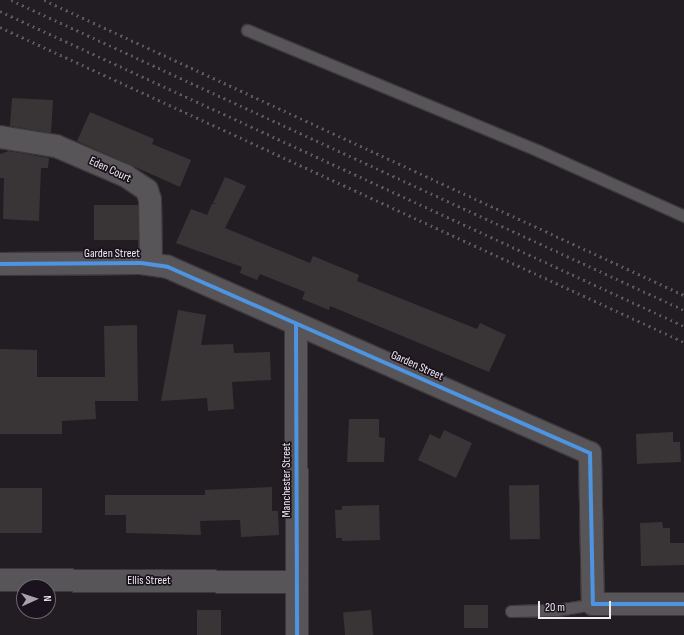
<!DOCTYPE html>
<html>
<head>
<meta charset="utf-8">
<style>
	body { margin:0 }
	#map { position:relative; width:684px; height:635px; overflow:hidden; background:#221d23; font-family:"Sofia Sans Condensed",sans-serif }
	div>[style] { position:absolute }
	.building>* { inset:0; background:#393536; transform-origin:0 0 }
	.roads { filter:drop-shadow(1px 0 #3c393d) drop-shadow(-1px 0 #3c393d) drop-shadow(0 1px #3c393d) drop-shadow(0 -1px #3c393d) }
	.lane>* { height:11px; margin:-5.5px; padding:0 5.5px; transform-origin:5.5px; border-radius:5.5px; background:#585559 }
	.street>* { height:22px; margin:-11px; padding:0 11px; transform-origin:11px; border-radius:11px; background:#585559 }
	.rail>* { height:3px; margin-top:-1.5px; transform-origin:0; background:repeating-linear-gradient(90deg,#5b585b 0 2px,transparent 0 6px) }
	.cycleway>* { height:4px; margin:-2px; padding:0 2px; transform-origin:2px; border-radius:2px; background:#4d94e3 }
	span { translate:-50% -50%; white-space:nowrap; text-align:center; line-height:1.15; -webkit-text-stroke:3.5px #1a121c; paint-order:stroke }
	.street-label { font-size:12px; color:#f0eaf1 }
	.north { position:absolute; left:16px; top:579px; width:40px; height:40px; box-sizing:border-box; background:#1a121c; border:1px solid #706871; border-radius:50%; rotate:87deg; font-size:11px; font-weight:700; line-height:16px; text-align:center; color:#f0eaf1 }
	.north::after { content:''; display:block; margin:auto; width:14px; height:18px; background:#a8a2a9; clip-path:polygon(50% 0,100% 100%,50% 72%,0 100%) }
	.scale { position:absolute; left:538px; top:601px; width:73px; height:18px; box-sizing:border-box; border:2px solid #f0eaf1; border-top:0; padding-left:5px; font-size:12px; line-height:14px; white-space:nowrap; color:#f0eaf1; -webkit-text-stroke:3px #1a121c; paint-order:stroke }
</style>
</head>
<body>
<div id="map">
	<div class="building">
		<div style="clip-path:polygon(12px 98px,53px 100px,51px 133px,10px 126px)"></div>
		<div style="clip-path:polygon(90px 112px,154px 139px,152px 144px,191px 160px,180px 187px,77px 141px)"></div>
		<div style="clip-path:polygon(9px 151px,49px 158px,48px 168px,41px 168px,39px 221px,3px 219px,4px 178px,0 178px,0 154px)"></div>
		<div style="clip-path:polygon(225px 177px,246px 186px,225px 228px,310px 263px,313px 256px,359px 275px,357px 281px,477px 329px,480px 323px,506px 335px,489px 372px,330px 306px,329px 310px,302px 299px,305px 292px,260px 274px,257px 280px,240px 273px,242px 267px,176px 243px,191px 209px,207px 215px,212px 204px,216px 204px,213px 203px)"></div>
		<div style="left:94px;top:205px;width:44px;height:35px"></div>
		<div style="clip-path:polygon(178px 310px,206px 315px,201px 345px,233px 344px,234px 353px,270px 352px,271px 380px,232px 382px,234px 409px,208px 411px,207px 398px,161px 401px)"></div>
		<div style="clip-path:polygon(137px 325px,138px 401px,95px 401px,96px 419px,62px 421px,62px 434px,0 434px,0 349px,37px 350px,37px 377px,105px 377px,104px 326px)"></div>
		<div style="clip-path:polygon(349px 419px,379px 419px,379px 437px,385px 438px,384px 462px,347px 462px)"></div>
		<div style="clip-path:polygon(444px 430px,472px 443px,456px 478px,418px 460px,430px 434px,440px 439px)"></div>
		<div style="clip-path:polygon(673px 432px,673px 442px,680px 442px,681px 462px,637px 464px,636px 434px)"></div>
		<div style="left:539px;top:485px;width:54px;height:30px;rotate:89deg"></div>
		<div style="clip-path:polygon(272px 487px,272px 511px,278px 511px,279px 535px,241px 537px,240px 520px,200px 521px,201px 535px,126px 533px,126px 515px,105px 515px,105px 495px,205px 495px,205px 490px)"></div>
		<div style="left:0;top:488px;width:42px;height:45px"></div>
		<div style="clip-path:polygon(379px 505px,380px 540px,342px 541px,342px 538px,336px 538px,335px 510px,342px 510px,342px 506px)"></div>
		<div style="clip-path:polygon(662px 522px,663px 528px,670px 528px,670px 543px,684px 543px,684px 565px,641px 566px,640px 523px)"></div>
		<div style="left:464px;top:605px;width:24px;height:23px"></div>
		<div style="left:197px;top:610px;width:24px;height:25px"></div>
		<div style="left:371px;top:610px;width:25px;height:28px;rotate:85deg"></div>
	</div>
	<div class="roads">
		<div class="lane">
			<div style="left:247px;top:30px;width:316px;rotate:22.5deg"></div>
			<div style="left:539px;top:151px;width:159px;rotate:24.1deg"></div>
			<div style="left:511px;top:611px;width:46px;rotate:-1.2deg"></div>
			<div style="left:557px;top:610px;width:36px;rotate:-9deg"></div>
		</div>
		<div class="street">
			<div style="left:0;top:137px;width:57px;rotate:9.1deg"></div>
			<div style="left:56px;top:146px;width:76px;rotate:23.2deg"></div>
			<div style="left:126px;top:176px;width:25px;rotate:34deg"></div>
			<div style="left:147px;top:190px;width:10px;rotate:73deg"></div>
			<div style="left:150px;top:200px;width:64px;rotate:89.1deg"></div>
			<div style="left:0;top:264px;width:141px;rotate:-0.4deg"></div>
			<div style="left:141px;top:263px;width:27px;rotate:8deg"></div>
			<div style="left:168px;top:267px;width:461px;rotate:23.8deg"></div>
			<div style="left:590px;top:453px;width:151px;rotate:88.9deg"></div>
			<div style="left:593px;top:604px;width:91px"></div>
			<div style="left:296px;top:324px;width:311px;rotate:89.8deg"></div>
			<div style="left:0;top:580px;width:297px;rotate:0.4deg"></div>
		</div>
	</div>
	<div class="rail">
		<div style="left:11px;top:0;width:741px;rotate:24.73deg"></div>
		<div style="left:44px;top:0;width:705px;rotate:24.75deg"></div>
		<div style="left:0;top:11px;width:753px;rotate:24.73deg"></div>
		<div style="left:0;top:27px;width:753px;rotate:24.73deg"></div>
	</div>
	<div class="cycleway">
		<div style="left:0;top:264px;width:141px;rotate:-0.4deg"></div>
		<div style="left:141px;top:263px;width:27px;rotate:8deg"></div>
		<div style="left:168px;top:267px;width:461px;rotate:23.8deg"></div>
		<div style="left:590px;top:453px;width:151px;rotate:88.9deg"></div>
		<div style="left:593px;top:604px;width:91px"></div>
		<div style="left:296px;top:324px;width:311px;rotate:89.8deg"></div>
	</div>
	<div class="street-label">
		<span style="left:110px;top:170px;rotate:25deg">Eden Court</span>
		<span style="left:112px;top:254px">Garden Street</span>
		<span style="left:417px;top:366px;rotate:24deg">Garden Street</span>
		<span style="left:287px;top:480px;rotate:-90deg">Manchester Street</span>
		<span style="left:149px;top:581px">Ellis Street</span>
	</div>
	<div class="north">N</div>
	<div class="scale">20 m</div>
</div>
</body>
</html>
